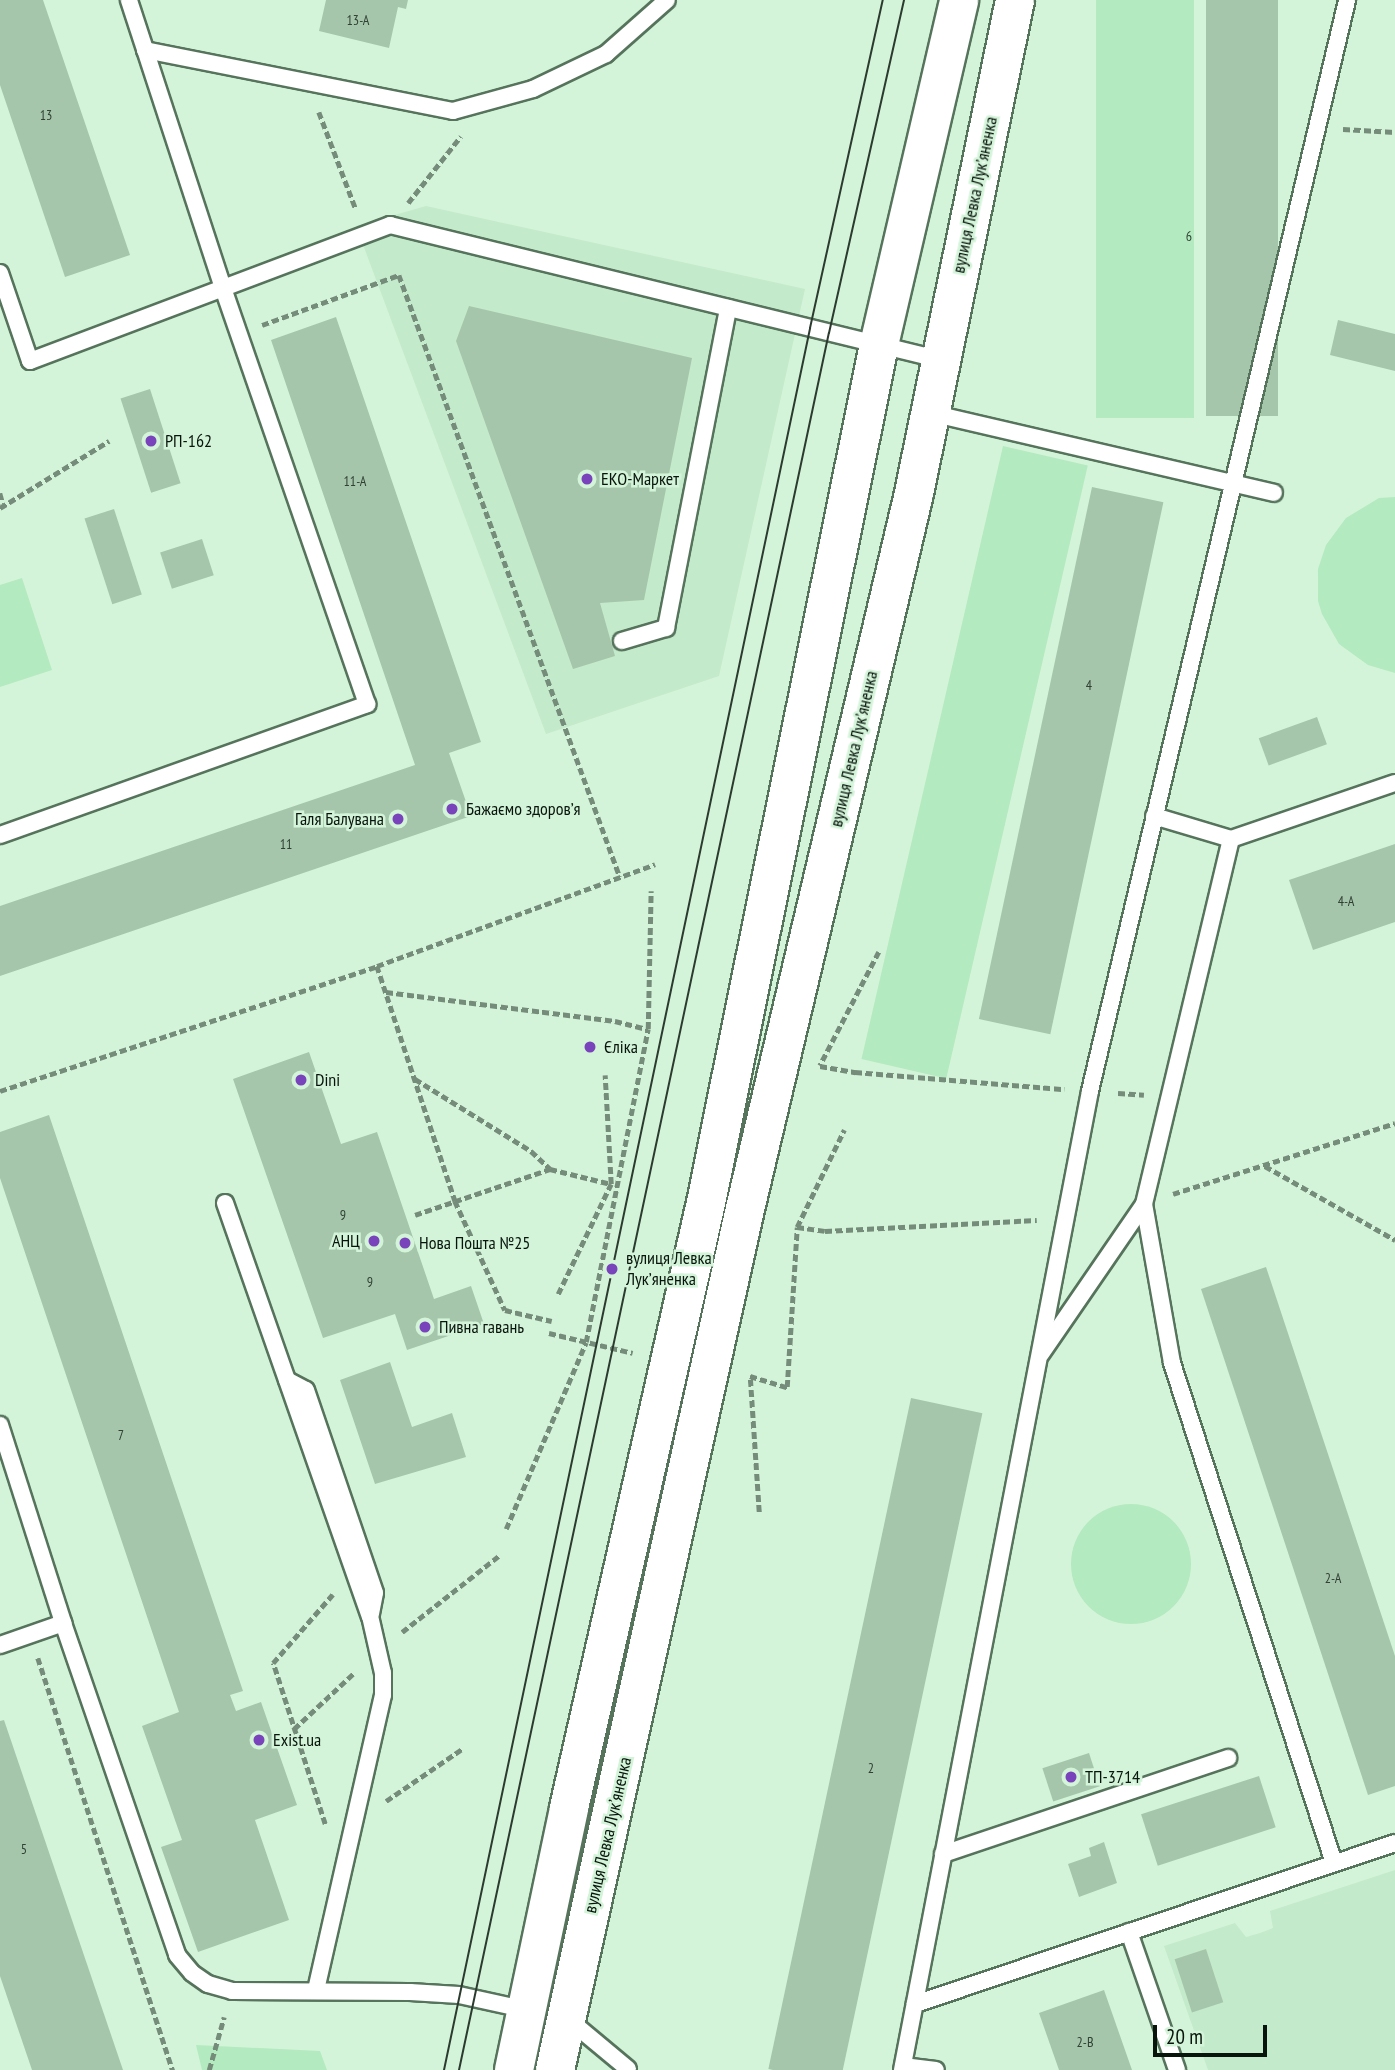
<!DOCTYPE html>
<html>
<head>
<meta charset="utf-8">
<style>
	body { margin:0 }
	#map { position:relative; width:1395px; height:2070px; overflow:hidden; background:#d4f4da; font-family:"PT Sans Narrow",sans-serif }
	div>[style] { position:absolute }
	.built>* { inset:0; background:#c3eaca }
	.green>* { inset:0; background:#b3eabf; transform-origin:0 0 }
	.round { border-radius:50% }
	.building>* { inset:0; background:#a6c6ac; transform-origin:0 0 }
	.path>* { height:4.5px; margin-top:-2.25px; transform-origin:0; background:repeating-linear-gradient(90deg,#768c7a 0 7px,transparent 0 10.5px) }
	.roads { filter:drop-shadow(2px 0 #56735c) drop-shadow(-2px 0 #56735c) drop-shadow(0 2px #56735c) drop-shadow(0 -2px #56735c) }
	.lane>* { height:16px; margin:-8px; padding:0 8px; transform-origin:8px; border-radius:8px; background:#fff }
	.secondary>* { height:38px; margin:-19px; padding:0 19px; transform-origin:19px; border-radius:19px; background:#fff }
	.tram>* { height:2px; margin:-1px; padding:0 1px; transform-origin:1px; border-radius:1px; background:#2c3b2f }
	.dots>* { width:19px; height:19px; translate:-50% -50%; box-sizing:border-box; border:4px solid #d4f4da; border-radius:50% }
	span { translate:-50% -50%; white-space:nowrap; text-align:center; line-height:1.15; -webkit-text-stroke:5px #d4f4da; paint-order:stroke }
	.number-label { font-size:14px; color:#304134 }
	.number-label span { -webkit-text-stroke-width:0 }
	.street-label { font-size:18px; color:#09150c }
	.poi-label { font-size:18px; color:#09150c }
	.left { translate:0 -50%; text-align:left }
	.right { translate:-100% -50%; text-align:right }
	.scale { position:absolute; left:1153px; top:2025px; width:114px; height:32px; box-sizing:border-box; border:4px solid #09150c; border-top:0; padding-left:9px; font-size:21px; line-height:24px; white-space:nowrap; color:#09150c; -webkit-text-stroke:5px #d4f4da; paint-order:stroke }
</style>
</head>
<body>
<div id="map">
	<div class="built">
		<div style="clip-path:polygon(426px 206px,805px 289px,719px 676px,546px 734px,356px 226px)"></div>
		<div style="clip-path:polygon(1395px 1870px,1395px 2070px,1208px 2070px,1164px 1946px,1235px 1923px,1246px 1937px,1260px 1933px,1273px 1928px,1270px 1911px)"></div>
	</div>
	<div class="green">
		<div style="left:1096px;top:0;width:98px;height:418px"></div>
		<div style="left:1003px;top:446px;width:87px;height:629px;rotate:13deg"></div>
		<div style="clip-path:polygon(1395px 497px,1395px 673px,1368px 665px,1339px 644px,1322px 614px,1318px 601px,1318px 569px,1326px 545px,1346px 518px,1379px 498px)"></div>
		<div style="clip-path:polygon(22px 578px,52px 670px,0 687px,0 585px)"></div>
		<div class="round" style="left:1071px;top:1504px;width:120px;height:120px"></div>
		<div style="clip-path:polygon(196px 2045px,320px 2051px,327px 2070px,202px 2070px)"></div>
	</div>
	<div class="building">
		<div style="clip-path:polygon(0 0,43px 0,130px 255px,65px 277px,0 85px)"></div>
		<div style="clip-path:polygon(326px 0,408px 0,406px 9px,398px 7px,389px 48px,319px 31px)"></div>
		<div style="left:1206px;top:0;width:72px;height:416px"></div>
		<div style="clip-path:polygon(469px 306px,692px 358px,644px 600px,600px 603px,615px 656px,573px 669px,456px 341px)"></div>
		<div style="clip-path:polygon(336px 317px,481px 742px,449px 753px,471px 816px,0 976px,0 906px,415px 765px,271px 340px)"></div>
		<div style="clip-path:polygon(1338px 320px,1395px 334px,1395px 371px,1330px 355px)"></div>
		<div style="left:150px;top:389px;width:99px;height:31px;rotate:72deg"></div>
		<div style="left:1092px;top:487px;width:73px;height:544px;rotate:12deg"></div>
		<div style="left:114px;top:509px;width:90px;height:31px;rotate:72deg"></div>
		<div style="left:202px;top:539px;width:38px;height:44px;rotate:72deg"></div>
		<div style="left:1317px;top:717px;width:29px;height:62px;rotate:70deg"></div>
		<div style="clip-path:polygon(1395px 844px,1395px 922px,1313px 950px,1289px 880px)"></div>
		<div style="clip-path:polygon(309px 1052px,341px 1144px,377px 1132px,434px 1299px,471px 1286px,484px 1324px,407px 1350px,395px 1314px,323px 1338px,233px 1079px)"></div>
		<div style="clip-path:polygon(49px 1115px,243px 1691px,230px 1695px,236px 1711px,261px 1702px,297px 1805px,255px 1820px,289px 1920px,198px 1952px,161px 1847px,182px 1840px,142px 1726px,179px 1712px,0 1178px,0 1132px)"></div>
		<div style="clip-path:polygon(1266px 1267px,1395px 1656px,1395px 1786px,1368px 1795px,1201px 1289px)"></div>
		<div style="clip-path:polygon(390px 1362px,412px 1427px,452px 1413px,466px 1457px,375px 1484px,340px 1380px)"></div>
		<div style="left:911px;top:1398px;width:73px;height:686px;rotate:12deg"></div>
		<div style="clip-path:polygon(4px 1720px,123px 2070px,32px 2070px,0 1976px,0 1721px)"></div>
		<div style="left:1089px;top:1753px;width:35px;height:49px;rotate:72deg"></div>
		<div style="left:1259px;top:1776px;width:54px;height:124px;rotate:72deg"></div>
		<div style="clip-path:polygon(1104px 1842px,1117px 1883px,1079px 1897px,1068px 1864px,1091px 1856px,1089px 1848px)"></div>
		<div style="left:1206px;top:1949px;width:56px;height:33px;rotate:72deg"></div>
		<div style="clip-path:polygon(1104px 1990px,1132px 2070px,1059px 2070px,1039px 2013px)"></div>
	</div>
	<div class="path">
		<div style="left:319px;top:112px;width:102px;rotate:69.2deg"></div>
		<div style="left:1343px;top:129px;width:52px;rotate:3.3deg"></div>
		<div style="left:408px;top:203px;width:85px;rotate:-51.7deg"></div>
		<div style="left:262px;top:325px;width:146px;rotate:-20.1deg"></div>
		<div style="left:399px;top:275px;width:641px;rotate:69.84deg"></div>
		<div style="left:0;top:493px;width:11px;rotate:75deg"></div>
		<div style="left:0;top:508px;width:128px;rotate:-31.6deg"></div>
		<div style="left:879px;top:952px;width:128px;rotate:117.4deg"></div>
		<div style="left:820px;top:1066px;width:36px;rotate:10deg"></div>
		<div style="left:855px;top:1072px;width:210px;rotate:4.7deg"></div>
		<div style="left:377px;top:966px;width:248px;rotate:71.6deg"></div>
		<div style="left:455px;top:1201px;width:120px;rotate:65.4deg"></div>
		<div style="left:505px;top:1310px;width:48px;rotate:13.2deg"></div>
		<div style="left:386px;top:992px;width:231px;rotate:7.2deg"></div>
		<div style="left:615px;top:1021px;width:34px;rotate:14deg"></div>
		<div style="left:415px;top:1079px;width:137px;rotate:31.8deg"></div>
		<div style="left:531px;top:1151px;width:26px;rotate:43deg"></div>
		<div style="left:0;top:1091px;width:397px;rotate:-18.3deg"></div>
		<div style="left:377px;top:966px;width:296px;rotate:-20.1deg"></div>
		<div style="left:1118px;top:1093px;width:26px;rotate:4deg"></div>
		<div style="left:1265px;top:1166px;width:150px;rotate:29.6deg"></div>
		<div style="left:1173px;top:1194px;width:233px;rotate:-17.7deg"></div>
		<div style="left:415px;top:1215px;width:143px;rotate:-18.8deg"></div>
		<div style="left:550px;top:1169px;width:63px;rotate:13.8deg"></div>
		<div style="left:797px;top:1227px;width:28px;rotate:8deg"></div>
		<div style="left:825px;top:1231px;width:212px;rotate:-3deg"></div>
		<div style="left:558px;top:1294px;width:122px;rotate:-64.3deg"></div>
		<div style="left:611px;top:1184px;width:109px;rotate:-93.2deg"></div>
		<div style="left:549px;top:1333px;width:86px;rotate:13.4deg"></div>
		<div style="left:759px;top:1512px;width:136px;rotate:-93.8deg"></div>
		<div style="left:750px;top:1376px;width:39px;rotate:17deg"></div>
		<div style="left:787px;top:1387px;width:160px;rotate:-86.4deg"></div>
		<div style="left:797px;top:1227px;width:108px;rotate:-64.1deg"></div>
		<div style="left:506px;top:1529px;width:203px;rotate:-66.8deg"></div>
		<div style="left:586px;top:1342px;width:319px;rotate:-78.8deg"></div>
		<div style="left:648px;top:1029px;width:138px;rotate:-88.8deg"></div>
		<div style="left:402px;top:1632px;width:125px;rotate:-38.2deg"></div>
		<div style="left:38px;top:1658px;width:434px;rotate:71.9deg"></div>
		<div style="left:294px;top:1729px;width:83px;rotate:-43.1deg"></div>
		<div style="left:386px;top:1801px;width:92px;rotate:-34.4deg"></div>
		<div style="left:325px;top:1824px;width:169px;rotate:-107.9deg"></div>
		<div style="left:273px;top:1663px;width:91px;rotate:-49deg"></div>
		<div style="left:209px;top:2070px;width:55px;rotate:-74.2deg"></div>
	</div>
	<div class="roads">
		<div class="lane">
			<div style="left:145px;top:50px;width:314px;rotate:11.2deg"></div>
			<div style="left:453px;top:111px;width:83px;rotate:-15.4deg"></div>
			<div style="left:533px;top:89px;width:81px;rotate:-25.6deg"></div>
			<div style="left:606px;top:54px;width:81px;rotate:-41.5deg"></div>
			<div style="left:0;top:273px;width:93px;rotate:71.2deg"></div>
			<div style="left:30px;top:361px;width:385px;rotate:-20.7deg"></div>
			<div style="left:390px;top:225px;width:568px;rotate:13.74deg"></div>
			<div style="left:931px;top:413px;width:352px;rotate:13.1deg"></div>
			<div style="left:622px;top:641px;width:46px;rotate:-16.5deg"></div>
			<div style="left:666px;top:628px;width:326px;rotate:-79deg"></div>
			<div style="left:1154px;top:816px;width:80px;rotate:16.6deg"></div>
			<div style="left:1231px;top:839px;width:173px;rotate:-18.9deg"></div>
			<div style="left:0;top:835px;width:390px;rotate:-19.6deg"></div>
			<div style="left:367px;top:704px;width:440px;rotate:-109.1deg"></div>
			<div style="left:223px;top:288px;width:303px;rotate:-108.1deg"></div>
			<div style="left:225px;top:1203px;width:438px;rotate:70.7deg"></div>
			<div style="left:370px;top:1616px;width:58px;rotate:77.2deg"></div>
			<div style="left:383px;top:1673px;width:22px;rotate:90deg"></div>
			<div style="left:383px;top:1695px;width:303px;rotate:102.8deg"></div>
			<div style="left:1144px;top:1204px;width:161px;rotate:80deg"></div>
			<div style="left:1172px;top:1363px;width:526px;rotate:72.05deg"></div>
			<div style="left:1041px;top:1354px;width:182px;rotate:-55.5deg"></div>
			<div style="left:1144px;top:1204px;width:375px;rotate:-76.6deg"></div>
			<div style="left:287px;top:1380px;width:21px;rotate:28deg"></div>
			<div style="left:306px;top:1390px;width:214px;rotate:71.2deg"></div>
			<div style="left:375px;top:1593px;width:21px;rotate:101deg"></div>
			<div style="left:0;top:1425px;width:208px;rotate:72.3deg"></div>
			<div style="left:63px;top:1623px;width:351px;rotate:71deg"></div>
			<div style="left:177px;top:1955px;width:23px;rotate:50deg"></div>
			<div style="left:192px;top:1973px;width:19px;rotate:35deg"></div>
			<div style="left:208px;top:1984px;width:25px;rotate:16deg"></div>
			<div style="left:232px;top:1991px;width:178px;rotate:0.3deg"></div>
			<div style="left:410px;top:1992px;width:49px;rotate:3.5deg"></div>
			<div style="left:459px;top:1995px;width:70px;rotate:12.4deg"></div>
			<div style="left:0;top:1645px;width:67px;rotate:-19.2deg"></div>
			<div style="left:943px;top:1854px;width:301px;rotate:-18.6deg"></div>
			<div style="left:1129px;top:1932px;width:146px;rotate:70.8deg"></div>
			<div style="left:915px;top:2004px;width:506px;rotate:-18.54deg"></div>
			<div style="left:568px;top:2019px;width:78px;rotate:39.8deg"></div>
			<div style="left:903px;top:2066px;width:33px;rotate:7deg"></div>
			<div style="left:902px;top:2070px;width:997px;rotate:-79.13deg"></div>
			<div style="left:1090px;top:1091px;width:1121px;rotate:-76.74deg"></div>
		</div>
		<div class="secondary">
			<div style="left:514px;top:2070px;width:268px;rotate:-78.1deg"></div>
			<div style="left:569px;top:1808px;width:625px;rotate:-77.25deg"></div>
			<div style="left:707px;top:1198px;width:870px;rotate:-78.6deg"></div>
			<div style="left:879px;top:345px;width:354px;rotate:-76.9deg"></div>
			<div style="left:555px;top:2070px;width:882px;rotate:-77.56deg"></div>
			<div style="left:745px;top:1209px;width:731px;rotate:-76.71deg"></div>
			<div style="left:913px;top:498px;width:508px;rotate:-78.42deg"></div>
		</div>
	</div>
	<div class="tram">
		<div style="left:444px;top:2070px;width:1780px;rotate:-78.13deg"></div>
		<div style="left:810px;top:328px;width:336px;rotate:-77.5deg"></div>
		<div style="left:459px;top:2070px;width:1776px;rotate:-77.98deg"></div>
		<div style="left:829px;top:333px;width:341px;rotate:-77.3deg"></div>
	</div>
	<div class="dots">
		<div style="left:151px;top:441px;background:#7944bb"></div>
		<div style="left:587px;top:479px;background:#7944bb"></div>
		<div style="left:452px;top:809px;background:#7944bb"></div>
		<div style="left:398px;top:819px;background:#7944bb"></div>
		<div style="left:590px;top:1047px;background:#7944bb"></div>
		<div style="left:301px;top:1080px;background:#7944bb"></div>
		<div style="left:374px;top:1241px;background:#7944bb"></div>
		<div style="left:405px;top:1243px;background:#7944bb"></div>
		<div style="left:612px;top:1269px;background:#7944bb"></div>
		<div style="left:425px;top:1327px;background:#7944bb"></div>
		<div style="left:259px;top:1740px;background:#7944bb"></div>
		<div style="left:1071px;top:1777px;background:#7944bb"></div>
	</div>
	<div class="number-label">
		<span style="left:358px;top:20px">13-А</span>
		<span style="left:46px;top:115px">13</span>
		<span style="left:1189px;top:236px">6</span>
		<span style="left:355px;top:481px">11-А</span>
		<span style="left:1089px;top:685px">4</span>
		<span style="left:286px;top:844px">11</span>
		<span style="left:1346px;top:901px">4-А</span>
		<span style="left:343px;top:1215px">9</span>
		<span style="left:370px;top:1282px">9</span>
		<span style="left:121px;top:1435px">7</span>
		<span style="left:1333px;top:1578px">2-А</span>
		<span style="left:871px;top:1768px">2</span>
		<span style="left:24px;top:1849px">5</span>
		<span style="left:1085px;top:2042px">2-В</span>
	</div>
	<div class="street-label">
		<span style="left:975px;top:195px;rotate:-78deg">вулиця Левка Лукʼяненка</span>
		<span style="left:854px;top:749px;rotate:-77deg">вулиця Левка Лукʼяненка</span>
		<span style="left:608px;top:1835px;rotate:-77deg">вулиця Левка Лукʼяненка</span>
	</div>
	<div class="poi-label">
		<span class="left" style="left:165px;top:441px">РП-162</span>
		<span class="left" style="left:601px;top:479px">ЕКО-Маркет</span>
		<span class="left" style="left:466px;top:809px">Бажаємо здоровʼя</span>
		<span class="right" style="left:384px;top:819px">Галя Балувана</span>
		<span class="left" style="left:604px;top:1047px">Єліка</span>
		<span class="left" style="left:315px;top:1080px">Dini</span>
		<span class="right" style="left:360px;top:1241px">АНЦ</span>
		<span class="left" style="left:419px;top:1243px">Нова Пошта №25</span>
		<span class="left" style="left:626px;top:1269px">вулиця Левка<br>Лукʼяненка</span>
		<span class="left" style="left:439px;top:1327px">Пивна гавань</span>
		<span class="left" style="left:273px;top:1740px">Exist.ua</span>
		<span class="left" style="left:1085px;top:1777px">ТП-3714</span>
	</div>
	<div class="scale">20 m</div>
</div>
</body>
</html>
